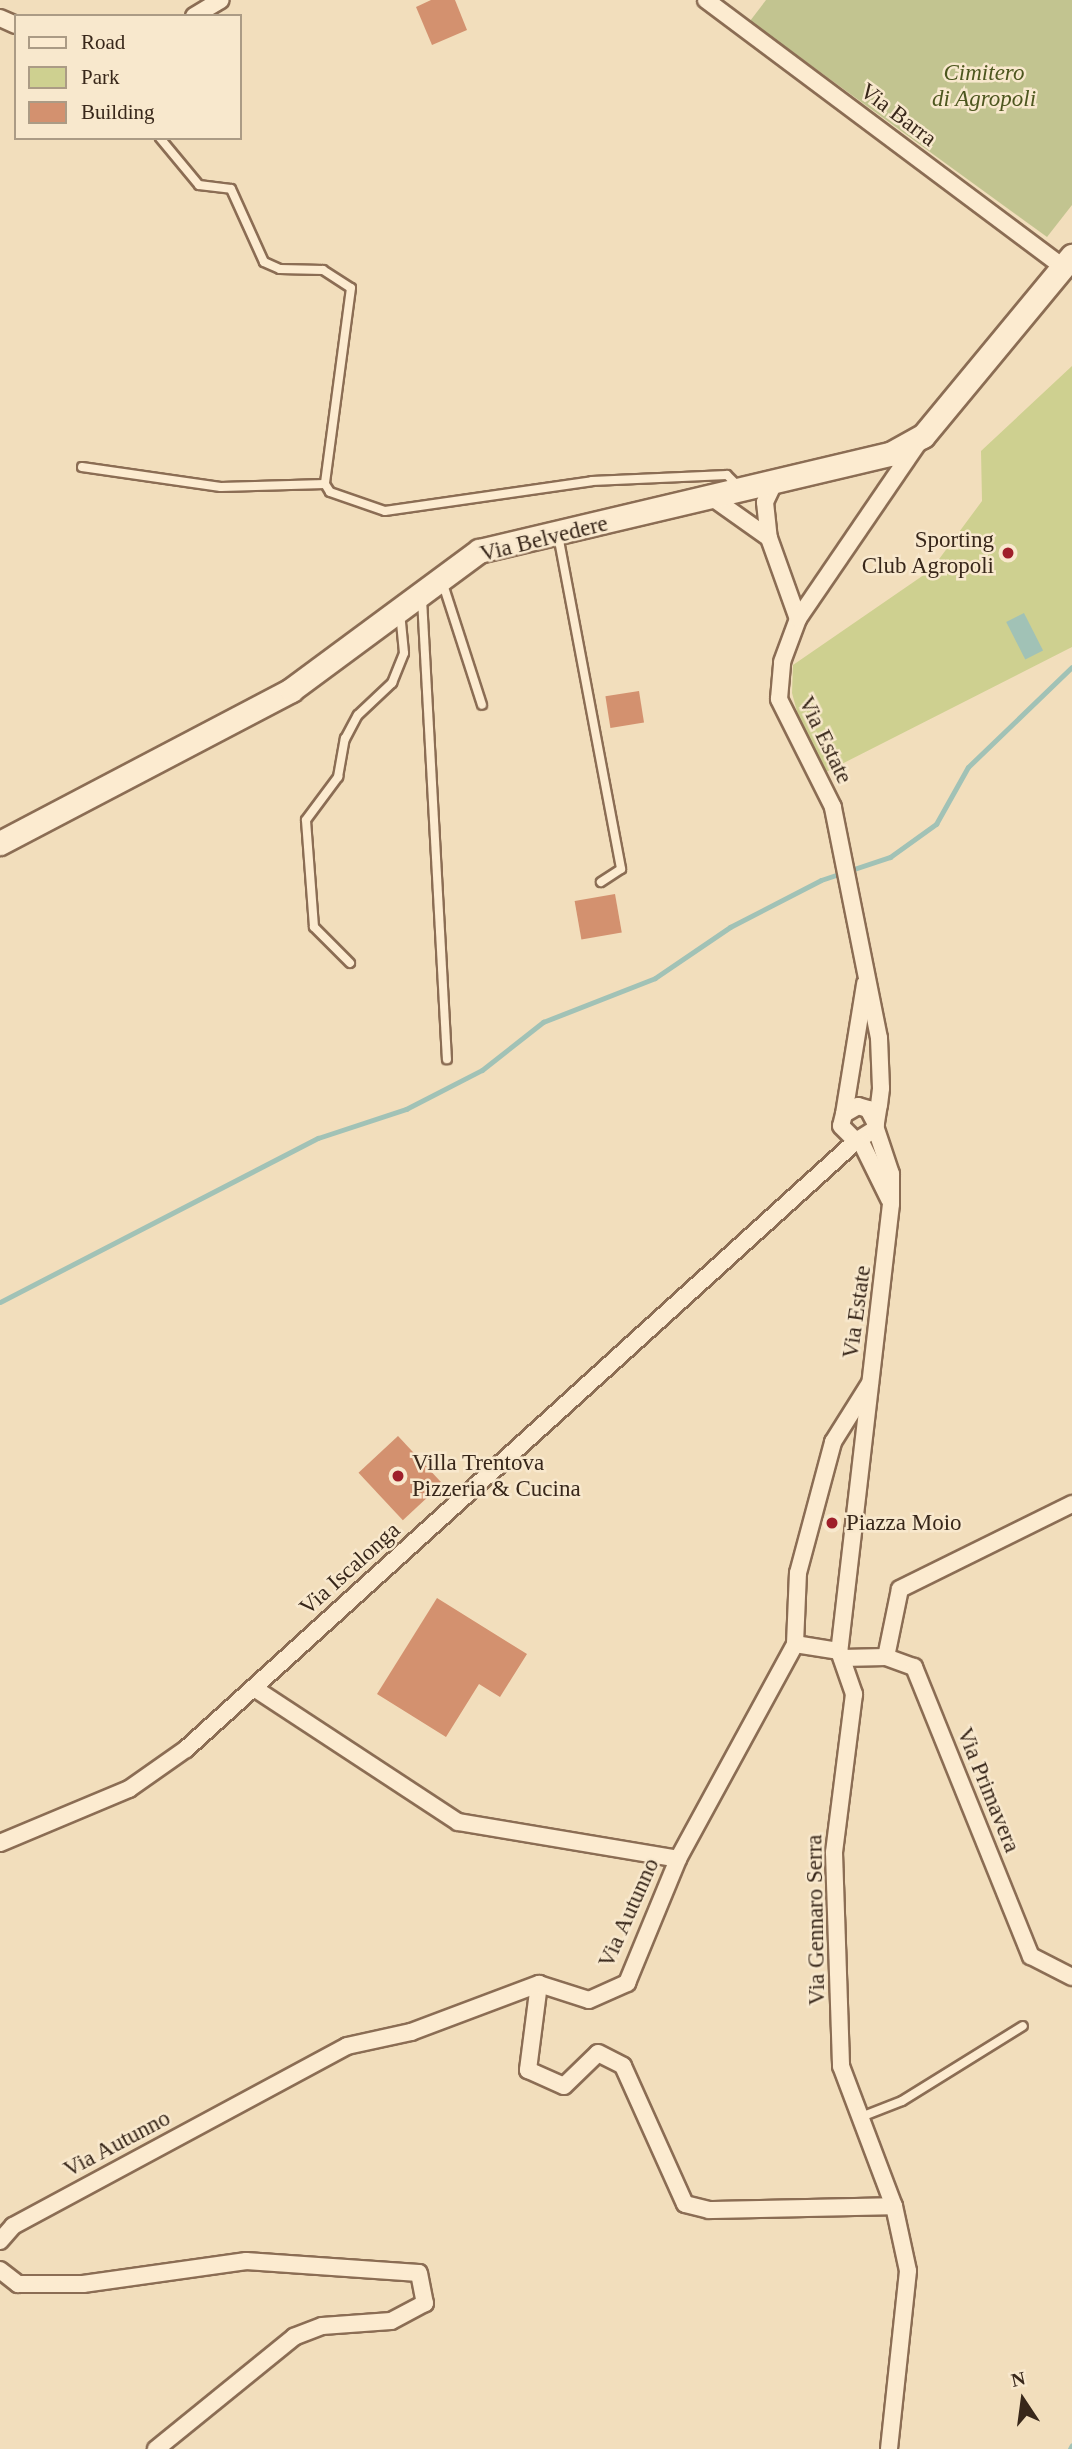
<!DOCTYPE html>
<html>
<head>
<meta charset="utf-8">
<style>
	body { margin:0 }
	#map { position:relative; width:1072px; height:2449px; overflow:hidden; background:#f2debc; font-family:Georgia,serif }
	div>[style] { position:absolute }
	.green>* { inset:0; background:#ced090 }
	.cemetery>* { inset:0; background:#c2c490 }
	.water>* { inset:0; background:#a1c2b6; transform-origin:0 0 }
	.stream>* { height:5px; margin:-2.5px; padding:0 2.5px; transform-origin:2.5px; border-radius:2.5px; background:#a1c2b6 }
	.building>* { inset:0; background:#d3916f; transform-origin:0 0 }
	.roads { filter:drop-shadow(2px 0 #8b6d54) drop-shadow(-2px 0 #8b6d54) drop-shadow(0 2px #8b6d54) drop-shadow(0 -2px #8b6d54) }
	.lane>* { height:8px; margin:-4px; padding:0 4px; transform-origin:4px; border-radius:4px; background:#fcebd0 }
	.street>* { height:16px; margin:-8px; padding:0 8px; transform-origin:8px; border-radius:8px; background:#fcebd0 }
	.secondary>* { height:23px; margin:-11.5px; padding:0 11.5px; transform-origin:11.5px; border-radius:11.5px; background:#fcebd0 }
	.dots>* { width:19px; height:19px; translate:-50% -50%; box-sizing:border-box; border:4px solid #f8e8cd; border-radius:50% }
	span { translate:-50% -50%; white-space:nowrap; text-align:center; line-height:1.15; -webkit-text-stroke:5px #f8e8cd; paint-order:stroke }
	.park-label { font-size:23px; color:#4d571f; font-style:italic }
	.street-label { font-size:23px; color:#38271a }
	.poi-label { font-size:23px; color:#38271a }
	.right { translate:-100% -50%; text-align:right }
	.left { translate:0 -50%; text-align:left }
	.legend { position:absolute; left:14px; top:14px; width:228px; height:126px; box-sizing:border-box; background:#f8e8cd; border:2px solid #ab9b85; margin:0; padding:9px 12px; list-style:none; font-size:21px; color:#38271a }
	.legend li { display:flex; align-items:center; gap:14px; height:35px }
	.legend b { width:35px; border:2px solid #ab9b85 }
	.north { position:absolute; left:988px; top:2365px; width:70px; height:70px; -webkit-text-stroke:5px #f8e8cd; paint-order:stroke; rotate:347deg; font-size:19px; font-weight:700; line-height:28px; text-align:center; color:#38271a }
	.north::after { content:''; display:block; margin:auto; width:24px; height:32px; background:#38271a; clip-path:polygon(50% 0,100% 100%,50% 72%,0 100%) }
</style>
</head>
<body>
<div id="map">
	<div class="green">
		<div style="clip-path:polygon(1072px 366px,1072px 647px,824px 773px,805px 741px,792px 693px,793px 665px,931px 570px,982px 501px,981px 451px)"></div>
	</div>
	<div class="cemetery">
		<div style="clip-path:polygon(766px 0,1072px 0,1072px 205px,1047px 237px,750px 21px)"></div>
	</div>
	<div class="water">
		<div style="left:1024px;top:613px;width:42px;height:20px;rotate:63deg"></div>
	</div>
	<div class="stream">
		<div style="left:0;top:1302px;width:358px;rotate:-27.3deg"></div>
		<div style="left:318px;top:1138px;width:93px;rotate:-18.2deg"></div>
		<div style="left:406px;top:1109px;width:85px;rotate:-27.2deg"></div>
		<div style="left:482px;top:1070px;width:78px;rotate:-38.2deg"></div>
		<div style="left:543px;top:1022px;width:120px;rotate:-21.4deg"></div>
		<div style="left:655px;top:978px;width:91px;rotate:-34.2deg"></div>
		<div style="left:730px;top:927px;width:102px;rotate:-27.3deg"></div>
		<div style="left:821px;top:880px;width:73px;rotate:-18.4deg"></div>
		<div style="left:890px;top:857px;width:57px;rotate:-35.7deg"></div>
		<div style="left:936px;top:824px;width:65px;rotate:-60.7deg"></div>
		<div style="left:968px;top:767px;width:144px;rotate:-43.9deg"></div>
		<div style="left:1070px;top:2449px;width:4px;rotate:-63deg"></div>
	</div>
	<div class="building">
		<div style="clip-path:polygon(431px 0,455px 0,467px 30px,432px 45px,416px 7px)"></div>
		<div style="left:639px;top:691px;width:32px;height:34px;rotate:81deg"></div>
		<div style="left:615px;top:894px;width:39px;height:41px;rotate:80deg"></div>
		<div style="left:398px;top:1436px;width:65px;height:54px;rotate:47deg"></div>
		<div style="clip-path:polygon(437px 1598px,527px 1654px,500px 1697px,479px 1684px,446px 1737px,377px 1694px)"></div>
	</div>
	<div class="roads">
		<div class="lane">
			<div style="left:160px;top:138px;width:61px;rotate:50.3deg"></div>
			<div style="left:199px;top:185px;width:32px;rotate:7deg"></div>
			<div style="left:231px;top:189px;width:80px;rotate:65.7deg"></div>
			<div style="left:264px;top:262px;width:17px;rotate:24deg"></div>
			<div style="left:280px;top:269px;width:43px;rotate:1.3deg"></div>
			<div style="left:323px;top:270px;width:33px;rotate:33deg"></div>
			<div style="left:351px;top:288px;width:198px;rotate:97.6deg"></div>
			<div style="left:325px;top:484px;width:9px;rotate:58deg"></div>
			<div style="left:330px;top:492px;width:58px;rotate:19.1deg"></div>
			<div style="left:385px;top:511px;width:209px;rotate:-8.2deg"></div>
			<div style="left:592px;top:481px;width:135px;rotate:-2.5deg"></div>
			<div style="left:727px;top:475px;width:17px;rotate:45deg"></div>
			<div style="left:82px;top:467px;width:140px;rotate:8.2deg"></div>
			<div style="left:221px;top:487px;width:104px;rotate:-1.7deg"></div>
			<div style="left:558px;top:535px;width:340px;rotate:79.3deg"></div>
			<div style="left:621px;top:869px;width:24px;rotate:147deg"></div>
			<div style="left:442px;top:581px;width:130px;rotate:72.1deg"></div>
			<div style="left:422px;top:599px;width:461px;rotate:86.9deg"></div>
			<div style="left:350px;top:963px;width:51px;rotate:-135deg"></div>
			<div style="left:314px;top:927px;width:107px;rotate:-94.3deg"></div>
			<div style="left:306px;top:820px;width:54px;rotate:-53.3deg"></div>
			<div style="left:338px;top:777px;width:39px;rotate:-80deg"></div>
			<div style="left:345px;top:739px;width:27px;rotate:-62deg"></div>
			<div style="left:358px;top:715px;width:47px;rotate:-43.3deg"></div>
			<div style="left:392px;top:683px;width:32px;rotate:-68deg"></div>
			<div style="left:404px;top:653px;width:41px;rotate:-95.6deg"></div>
			<div style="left:861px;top:2117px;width:44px;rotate:-21.3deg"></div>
			<div style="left:902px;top:2101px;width:142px;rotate:-31.8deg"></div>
		</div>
		<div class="street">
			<div style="left:706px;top:0;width:446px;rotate:36.8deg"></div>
			<div style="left:194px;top:16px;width:31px;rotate:-31deg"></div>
			<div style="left:0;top:18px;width:17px;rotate:24deg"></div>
			<div style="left:773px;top:485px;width:19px;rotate:115deg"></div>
			<div style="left:765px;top:502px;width:36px;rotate:84deg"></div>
			<div style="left:769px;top:538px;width:86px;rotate:70.3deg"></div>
			<div style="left:714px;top:499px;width:67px;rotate:35.3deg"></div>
			<div style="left:844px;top:1114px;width:132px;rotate:-80.8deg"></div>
			<div style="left:876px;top:1124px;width:17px;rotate:-118deg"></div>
			<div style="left:868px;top:1109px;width:10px;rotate:-163deg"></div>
			<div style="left:858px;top:1106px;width:16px;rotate:150deg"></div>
			<div style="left:844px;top:1114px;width:12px;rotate:104deg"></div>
			<div style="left:841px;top:1126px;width:21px;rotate:45deg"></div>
			<div style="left:856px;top:1141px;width:22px;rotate:-32deg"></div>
			<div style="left:875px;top:1129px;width:24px;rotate:-81deg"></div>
			<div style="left:879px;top:1105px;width:17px;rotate:-83deg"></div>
			<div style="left:881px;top:1088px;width:50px;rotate:-92.3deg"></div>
			<div style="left:879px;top:1038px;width:236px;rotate:-101.3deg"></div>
			<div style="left:833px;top:807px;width:121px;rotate:-116.6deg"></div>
			<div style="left:779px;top:699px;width:37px;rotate:-85deg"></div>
			<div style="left:782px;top:662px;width:46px;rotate:-69.6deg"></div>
			<div style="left:798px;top:619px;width:217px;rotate:-55.7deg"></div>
			<div style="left:875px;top:1126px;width:51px;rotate:71.6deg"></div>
			<div style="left:891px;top:1174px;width:30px;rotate:90deg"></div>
			<div style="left:891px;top:1204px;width:450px;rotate:96.6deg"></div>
			<div style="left:839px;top:1651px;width:46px;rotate:70.8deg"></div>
			<div style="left:854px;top:1694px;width:160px;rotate:97.2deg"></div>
			<div style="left:834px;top:1853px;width:213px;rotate:88.1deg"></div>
			<div style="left:841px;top:2066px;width:150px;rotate:69.3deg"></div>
			<div style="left:894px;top:2206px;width:66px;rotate:77.8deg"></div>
			<div style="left:908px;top:2271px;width:179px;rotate:96.1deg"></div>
			<div style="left:860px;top:1140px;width:66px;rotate:63.8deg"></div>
			<div style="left:795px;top:1644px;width:45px;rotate:9deg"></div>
			<div style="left:886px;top:1657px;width:69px;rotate:-78.4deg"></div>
			<div style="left:900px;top:1589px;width:192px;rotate:-26.3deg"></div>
			<div style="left:842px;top:1658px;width:44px;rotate:-1.3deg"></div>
			<div style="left:886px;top:1657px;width:30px;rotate:20deg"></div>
			<div style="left:914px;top:1667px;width:312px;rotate:68deg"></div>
			<div style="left:1031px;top:1956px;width:46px;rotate:27.1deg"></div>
			<div style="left:254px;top:1688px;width:244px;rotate:33.3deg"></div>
			<div style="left:458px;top:1822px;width:223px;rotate:9.5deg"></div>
			<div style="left:0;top:1843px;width:140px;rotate:-22.7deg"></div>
			<div style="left:129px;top:1789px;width:70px;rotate:-35.1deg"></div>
			<div style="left:186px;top:1749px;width:905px;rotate:-42.22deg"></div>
			<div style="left:539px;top:1984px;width:87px;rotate:97.3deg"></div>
			<div style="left:528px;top:2070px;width:39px;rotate:24deg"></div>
			<div style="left:564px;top:2086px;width:47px;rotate:-44.1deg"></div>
			<div style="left:598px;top:2053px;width:28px;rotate:27deg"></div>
			<div style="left:623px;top:2066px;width:151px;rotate:65.8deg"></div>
			<div style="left:685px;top:2204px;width:25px;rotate:14deg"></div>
			<div style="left:709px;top:2210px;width:185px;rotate:-1.2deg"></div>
			<div style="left:0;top:2241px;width:20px;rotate:-49deg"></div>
			<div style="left:13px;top:2226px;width:379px;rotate:-28.3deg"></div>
			<div style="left:347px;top:2046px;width:66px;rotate:-12.3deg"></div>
			<div style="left:411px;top:2032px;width:137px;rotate:-20.6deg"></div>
			<div style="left:539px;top:1984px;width:52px;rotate:17.7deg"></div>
			<div style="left:589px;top:2000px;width:42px;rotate:-24.1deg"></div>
			<div style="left:627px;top:1983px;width:134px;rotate:-67.6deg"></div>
			<div style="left:678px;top:1859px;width:245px;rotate:-61.4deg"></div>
			<div style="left:795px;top:1644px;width:71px;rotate:-87.6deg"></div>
			<div style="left:798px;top:1573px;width:136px;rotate:-75deg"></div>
			<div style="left:833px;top:1442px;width:70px;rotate:-57.9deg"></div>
			<div style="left:0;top:2270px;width:23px;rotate:38deg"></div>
			<div style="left:18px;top:2284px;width:65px"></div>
			<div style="left:83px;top:2284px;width:165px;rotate:-8deg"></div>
			<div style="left:246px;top:2261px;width:173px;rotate:4deg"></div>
			<div style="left:419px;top:2273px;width:31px;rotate:79deg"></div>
			<div style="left:425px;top:2303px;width:38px;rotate:152deg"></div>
			<div style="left:391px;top:2321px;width:69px;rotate:175.9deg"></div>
			<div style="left:322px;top:2326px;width:30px;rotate:159deg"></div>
			<div style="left:294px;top:2337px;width:178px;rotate:140.9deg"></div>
		</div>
		<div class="secondary">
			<div style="left:0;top:843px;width:329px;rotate:-27.7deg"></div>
			<div style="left:291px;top:690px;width:234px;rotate:-36.5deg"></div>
			<div style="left:479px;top:551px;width:422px;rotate:-13.3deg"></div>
			<div style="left:890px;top:454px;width:38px;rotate:-29deg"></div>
			<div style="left:923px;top:436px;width:234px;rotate:-50.4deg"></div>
		</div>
	</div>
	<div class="dots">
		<div style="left:1008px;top:553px;background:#9f1f2a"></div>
		<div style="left:398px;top:1476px;background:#9f1f2a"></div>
		<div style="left:832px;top:1523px;background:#9f1f2a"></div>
	</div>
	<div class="park-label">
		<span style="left:984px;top:86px">Cimitero<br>di Agropoli</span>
	</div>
	<div class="street-label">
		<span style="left:898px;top:115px;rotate:37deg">Via Barra</span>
		<span style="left:544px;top:539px;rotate:-14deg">Via Belvedere</span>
		<span style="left:825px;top:740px;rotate:64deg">Via Estate</span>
		<span style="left:857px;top:1312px;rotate:-82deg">Via Estate</span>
		<span style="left:350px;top:1569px;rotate:-42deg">Via Iscalonga</span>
		<span style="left:988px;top:1790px;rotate:68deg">Via Primavera</span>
		<span style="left:629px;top:1913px;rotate:-66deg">Via Autunno</span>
		<span style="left:816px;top:1920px;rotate:-91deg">Via Gennaro Serra</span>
		<span style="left:117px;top:2144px;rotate:-28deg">Via Autunno</span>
	</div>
	<div class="poi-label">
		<span class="right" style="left:994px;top:553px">Sporting<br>Club Agropoli</span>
		<span class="left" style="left:412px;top:1476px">Villa Trentova<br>Pizzeria &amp; Cucina</span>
		<span class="left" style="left:846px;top:1523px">Piazza Moio</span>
	</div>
	<ul class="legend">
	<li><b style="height:9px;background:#fcebd0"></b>Road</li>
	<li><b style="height:19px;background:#ced090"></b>Park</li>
	<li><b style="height:19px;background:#d3916f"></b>Building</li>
	</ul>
	<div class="north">N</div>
</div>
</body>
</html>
